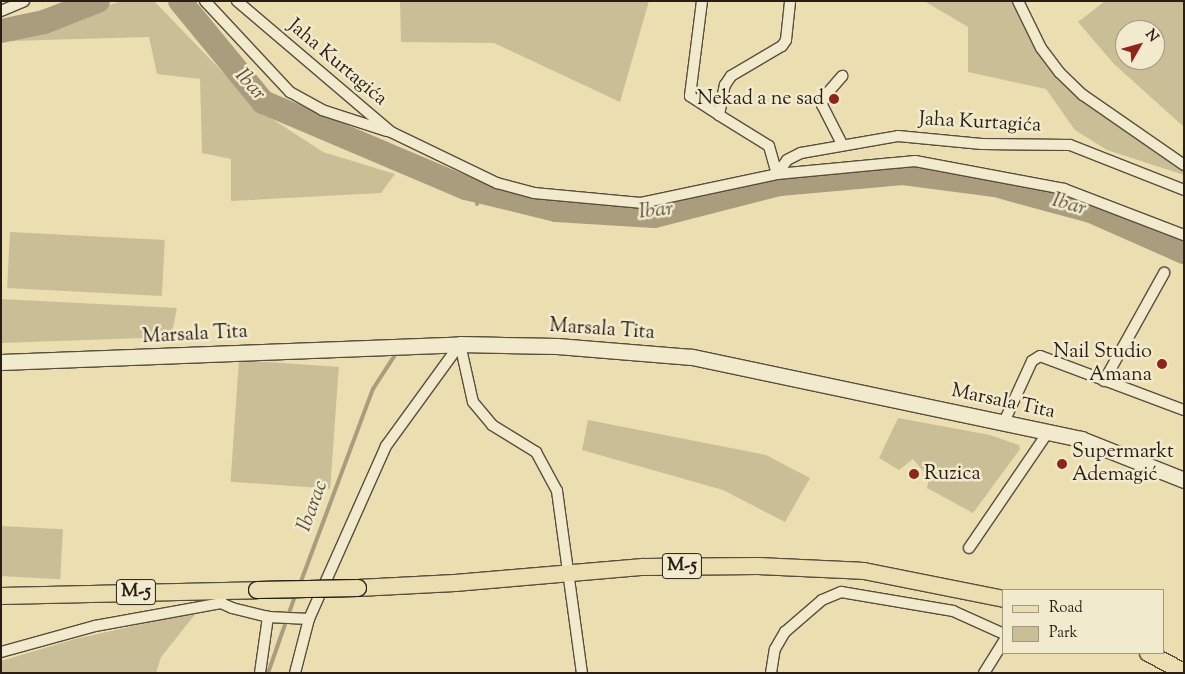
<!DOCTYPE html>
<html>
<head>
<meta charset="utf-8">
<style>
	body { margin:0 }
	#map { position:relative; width:1185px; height:674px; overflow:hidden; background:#ebdfb1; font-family:"Sorts Mill Goudy",serif }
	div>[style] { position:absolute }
	.green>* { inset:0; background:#cabe97; transform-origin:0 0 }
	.stream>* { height:4px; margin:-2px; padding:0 2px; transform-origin:2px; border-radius:2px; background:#a99d7d }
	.river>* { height:24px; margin:-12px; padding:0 12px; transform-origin:12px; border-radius:12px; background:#a99d7d }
	.roads { filter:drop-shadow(1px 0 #594e3e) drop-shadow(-1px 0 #594e3e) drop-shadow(0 1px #594e3e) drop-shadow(0 -1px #594e3e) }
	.street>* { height:10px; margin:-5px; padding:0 5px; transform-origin:5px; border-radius:5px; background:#f2eacc }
	.secondary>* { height:15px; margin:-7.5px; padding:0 7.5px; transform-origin:7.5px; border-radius:7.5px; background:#f2eacc }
	.primary>* { height:16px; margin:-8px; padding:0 8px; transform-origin:8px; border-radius:8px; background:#ebdfb1 }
	.bridges { filter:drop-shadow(1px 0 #281d17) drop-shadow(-1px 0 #281d17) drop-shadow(0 1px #281d17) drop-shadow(0 -1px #281d17) }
	.primary-bridge>* { height:16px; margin:-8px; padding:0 8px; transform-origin:8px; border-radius:8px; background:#ebdfb1 }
	.dots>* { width:14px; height:14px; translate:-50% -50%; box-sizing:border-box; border:2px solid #f2eacc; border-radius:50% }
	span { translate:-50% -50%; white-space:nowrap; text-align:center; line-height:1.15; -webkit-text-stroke:5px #f2eacc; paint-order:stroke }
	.shield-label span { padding:1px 4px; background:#f2eacc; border:1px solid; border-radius:4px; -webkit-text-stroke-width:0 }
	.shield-label { font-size:19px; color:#281d17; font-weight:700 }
	.street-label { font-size:20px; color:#281d17 }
	.poi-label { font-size:20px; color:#281d17 }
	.right { translate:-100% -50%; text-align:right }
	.left { translate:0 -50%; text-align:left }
	.water-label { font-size:21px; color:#5c5040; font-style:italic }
	.frame { position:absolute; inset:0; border:2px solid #281d17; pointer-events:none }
	.legend { position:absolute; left:1002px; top:589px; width:162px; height:65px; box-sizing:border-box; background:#f2eacc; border:1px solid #a19884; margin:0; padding:6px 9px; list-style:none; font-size:15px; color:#281d17 }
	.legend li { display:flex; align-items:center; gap:10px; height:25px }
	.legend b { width:25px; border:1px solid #a19884 }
	.north { position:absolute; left:1115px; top:20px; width:50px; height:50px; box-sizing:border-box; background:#f2eacc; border:1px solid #a19884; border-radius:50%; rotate:52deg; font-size:14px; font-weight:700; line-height:20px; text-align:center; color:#281d17 }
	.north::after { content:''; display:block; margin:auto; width:18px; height:22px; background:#8f2418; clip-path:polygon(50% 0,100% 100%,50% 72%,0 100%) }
</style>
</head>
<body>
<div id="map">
	<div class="green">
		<div style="clip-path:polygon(121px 1px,154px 1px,260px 111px,323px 152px,395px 174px,381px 193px,231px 201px,231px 159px,202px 153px,200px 79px,157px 74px,149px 37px,9px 41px)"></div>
		<div style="clip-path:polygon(400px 1px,649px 1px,620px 102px,494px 43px,401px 42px)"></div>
		<div style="clip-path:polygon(924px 1px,1016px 1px,1039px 44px,1070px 79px,1103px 106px,1184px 157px,1184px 175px,1107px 150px,1075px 130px,1046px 89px,968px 72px,968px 27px)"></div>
		<div style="clip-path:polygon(evenodd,1105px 1px,1184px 1px,1184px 127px,1114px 64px,1078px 22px,1105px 1px,1125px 30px,1155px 30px,1155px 60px,1125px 60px,1125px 30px)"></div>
		<div style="left:10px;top:232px;width:155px;height:56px;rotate:3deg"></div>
		<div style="clip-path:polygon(1px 299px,177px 308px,171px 337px,1px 343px)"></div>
		<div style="left:239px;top:360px;width:100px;height:122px;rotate:4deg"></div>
		<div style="clip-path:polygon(898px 418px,990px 435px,1019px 445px,1020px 449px,973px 513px,927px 488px,929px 478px,913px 459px,899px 470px,879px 458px)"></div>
		<div style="clip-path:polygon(588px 420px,766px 455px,810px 478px,785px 522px,723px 490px,582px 450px)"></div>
		<div style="left:1px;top:526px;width:62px;height:50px;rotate:3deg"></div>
		<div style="clip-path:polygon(197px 612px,161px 657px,156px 673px,1px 673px,1px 661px,75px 639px)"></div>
	</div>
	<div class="stream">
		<div style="left:477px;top:204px;width:12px;rotate:-81deg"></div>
		<div style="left:300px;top:584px;width:208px;rotate:-69.5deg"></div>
		<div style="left:373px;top:389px;width:40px;rotate:-57.1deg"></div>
		<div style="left:268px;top:673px;width:85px;rotate:-70.7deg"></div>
	</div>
	<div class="river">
		<div style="left:180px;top:1px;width:131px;rotate:50.6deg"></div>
		<div style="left:263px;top:102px;width:220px;rotate:23deg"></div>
		<div style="left:466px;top:188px;width:93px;rotate:13.7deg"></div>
		<div style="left:556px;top:210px;width:98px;rotate:3.5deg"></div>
		<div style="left:654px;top:216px;width:130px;rotate:-14.3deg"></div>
		<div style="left:780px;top:184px;width:123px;rotate:-5.1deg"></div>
		<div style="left:903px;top:173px;width:93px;rotate:7.4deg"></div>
		<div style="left:995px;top:185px;width:99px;rotate:15.2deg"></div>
		<div style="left:1091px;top:211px;width:102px;rotate:23.8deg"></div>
		<div style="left:1px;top:31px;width:44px;rotate:-11.8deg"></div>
		<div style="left:44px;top:22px;width:58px;rotate:-21.3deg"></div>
	</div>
	<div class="roads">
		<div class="street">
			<div style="left:205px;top:1px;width:125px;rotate:47deg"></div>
			<div style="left:290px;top:92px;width:37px;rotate:29deg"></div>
			<div style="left:322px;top:110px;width:68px;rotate:17.9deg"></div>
			<div style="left:237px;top:1px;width:202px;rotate:40.4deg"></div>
			<div style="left:391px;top:132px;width:118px;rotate:25.7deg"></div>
			<div style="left:497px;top:183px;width:38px;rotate:15deg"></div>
			<div style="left:534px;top:193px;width:107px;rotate:5.3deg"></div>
			<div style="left:641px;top:203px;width:139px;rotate:-12deg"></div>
			<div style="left:777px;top:174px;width:139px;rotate:-5.4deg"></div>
			<div style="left:915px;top:161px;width:152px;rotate:10.6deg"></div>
			<div style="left:1064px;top:189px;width:129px;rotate:21deg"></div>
			<div style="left:702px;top:1px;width:96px;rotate:97.2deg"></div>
			<div style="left:690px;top:96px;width:35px;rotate:33deg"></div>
			<div style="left:1018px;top:1px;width:52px;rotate:63.9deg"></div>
			<div style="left:1041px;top:48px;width:31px;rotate:53deg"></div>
			<div style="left:1060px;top:73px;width:32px;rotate:44deg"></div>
			<div style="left:1083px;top:95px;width:123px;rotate:34.7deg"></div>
			<div style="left:1px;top:11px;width:25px;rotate:-23deg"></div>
			<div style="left:842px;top:144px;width:44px;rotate:-117.1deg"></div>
			<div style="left:822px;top:105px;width:8px;rotate:-76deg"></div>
			<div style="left:824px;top:97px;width:28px;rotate:-49deg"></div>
			<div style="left:777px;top:174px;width:17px;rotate:-54deg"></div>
			<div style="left:787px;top:160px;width:16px;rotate:-27deg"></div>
			<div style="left:801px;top:153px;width:98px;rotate:-9.9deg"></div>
			<div style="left:898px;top:136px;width:84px;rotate:5.4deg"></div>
			<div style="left:982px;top:144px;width:88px;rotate:0.7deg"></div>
			<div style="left:1070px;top:145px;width:123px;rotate:21.5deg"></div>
			<div style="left:777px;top:174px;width:29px;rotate:-106deg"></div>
			<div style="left:769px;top:146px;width:59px;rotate:-148.2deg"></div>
			<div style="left:719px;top:115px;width:31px;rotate:-79deg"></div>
			<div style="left:725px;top:85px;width:11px;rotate:-56deg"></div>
			<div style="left:731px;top:76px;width:59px;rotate:-30.5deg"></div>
			<div style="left:782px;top:46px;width:7px;rotate:-56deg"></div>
			<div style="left:786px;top:40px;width:39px;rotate:-84deg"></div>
			<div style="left:460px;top:344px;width:59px;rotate:77.4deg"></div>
			<div style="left:473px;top:402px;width:30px;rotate:50deg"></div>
			<div style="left:492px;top:425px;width:52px;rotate:31.5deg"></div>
			<div style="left:536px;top:452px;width:44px;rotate:61.7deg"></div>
			<div style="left:557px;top:491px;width:184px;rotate:82.2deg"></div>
			<div style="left:1104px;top:381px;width:124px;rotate:-60.9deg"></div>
			<div style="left:1004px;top:422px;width:67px;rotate:-65.3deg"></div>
			<div style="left:1032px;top:361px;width:9px;rotate:-32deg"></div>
			<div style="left:1040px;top:356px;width:154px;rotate:20.6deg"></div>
			<div style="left:969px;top:548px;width:140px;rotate:-55.7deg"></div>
			<div style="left:221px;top:591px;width:12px;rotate:90deg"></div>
			<div style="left:221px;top:603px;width:12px;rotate:24deg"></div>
			<div style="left:232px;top:608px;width:37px;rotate:14deg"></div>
			<div style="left:268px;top:617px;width:41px;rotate:2.8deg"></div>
			<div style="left:309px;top:619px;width:189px;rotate:-66deg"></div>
			<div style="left:386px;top:446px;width:126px;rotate:-54deg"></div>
			<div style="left:1px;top:652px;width:98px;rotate:-15.5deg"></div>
			<div style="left:95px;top:626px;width:128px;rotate:-10.3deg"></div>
			<div style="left:260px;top:673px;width:57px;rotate:-81.9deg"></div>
			<div style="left:295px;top:673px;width:56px;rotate:-75.5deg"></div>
			<div style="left:771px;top:673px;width:24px;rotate:-81deg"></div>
			<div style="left:775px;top:649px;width:20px;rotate:-60deg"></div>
			<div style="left:785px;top:632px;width:49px;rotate:-40.9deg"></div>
			<div style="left:822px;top:600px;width:21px;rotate:-23deg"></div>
			<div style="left:841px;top:592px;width:114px;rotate:9.6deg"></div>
			<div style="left:953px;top:611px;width:56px;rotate:24.3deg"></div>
			<div style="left:984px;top:673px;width:38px;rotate:-58deg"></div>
		</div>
		<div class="secondary">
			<div style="left:1px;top:362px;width:459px;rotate:-2.2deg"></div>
			<div style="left:460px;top:344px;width:97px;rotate:1.2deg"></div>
			<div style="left:557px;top:346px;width:135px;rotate:4.7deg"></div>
			<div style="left:692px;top:357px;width:398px;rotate:11.9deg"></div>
			<div style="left:1081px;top:439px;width:111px;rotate:21.7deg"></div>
		</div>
		<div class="primary">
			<div style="left:358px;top:588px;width:97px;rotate:-3deg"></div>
			<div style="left:455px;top:583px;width:189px;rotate:-4.9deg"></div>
			<div style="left:643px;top:567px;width:115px;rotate:-0.5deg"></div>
			<div style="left:758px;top:566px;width:106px;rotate:2.7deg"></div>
			<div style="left:864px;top:571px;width:143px;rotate:11.3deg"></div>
			<div style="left:1px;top:596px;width:256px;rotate:-1.3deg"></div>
			<div style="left:1148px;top:653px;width:41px;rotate:27.8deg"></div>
		</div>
	</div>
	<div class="bridges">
		<div class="primary-bridge">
			<div style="left:257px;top:590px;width:101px;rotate:-1.1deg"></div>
		</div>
	</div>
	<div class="dots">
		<div style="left:834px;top:99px;background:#8f2418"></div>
		<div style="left:1162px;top:364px;background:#8f2418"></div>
		<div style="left:1062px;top:464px;background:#8f2418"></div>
		<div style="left:914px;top:474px;background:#8f2418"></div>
	</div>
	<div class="shield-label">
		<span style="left:682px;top:566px">M-5</span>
		<span style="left:136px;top:592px">M-5</span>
	</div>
	<div class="street-label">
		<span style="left:337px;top:63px;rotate:40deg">Jaha Kurtagića</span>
		<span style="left:980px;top:123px;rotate:3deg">Jaha Kurtagića</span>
		<span style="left:602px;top:330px;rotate:4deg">Marsala Tita</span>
		<span style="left:195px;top:335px;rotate:-3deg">Marsala Tita</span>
		<span style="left:1003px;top:402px;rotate:12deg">Marsala Tita</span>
	</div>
	<div class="poi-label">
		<span class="right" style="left:824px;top:99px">Nekad a ne sad</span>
		<span class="right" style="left:1152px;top:364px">Nail Studio<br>Amana</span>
		<span class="left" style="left:1072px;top:464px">Supermarkt<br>Ademagić</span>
		<span class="left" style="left:924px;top:474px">Ruzica</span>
	</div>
	<div class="water-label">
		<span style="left:250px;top:85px;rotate:48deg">Ibar</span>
		<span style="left:1069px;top:205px;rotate:16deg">Ibar</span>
		<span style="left:656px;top:211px;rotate:-6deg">Ibar</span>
		<span style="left:313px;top:506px;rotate:-70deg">Ibarac</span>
	</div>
	<div class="frame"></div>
	<ul class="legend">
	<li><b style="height:6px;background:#ebdfb1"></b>Road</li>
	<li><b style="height:14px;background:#cabe97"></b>Park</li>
	</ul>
	<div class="north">N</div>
</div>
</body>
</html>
